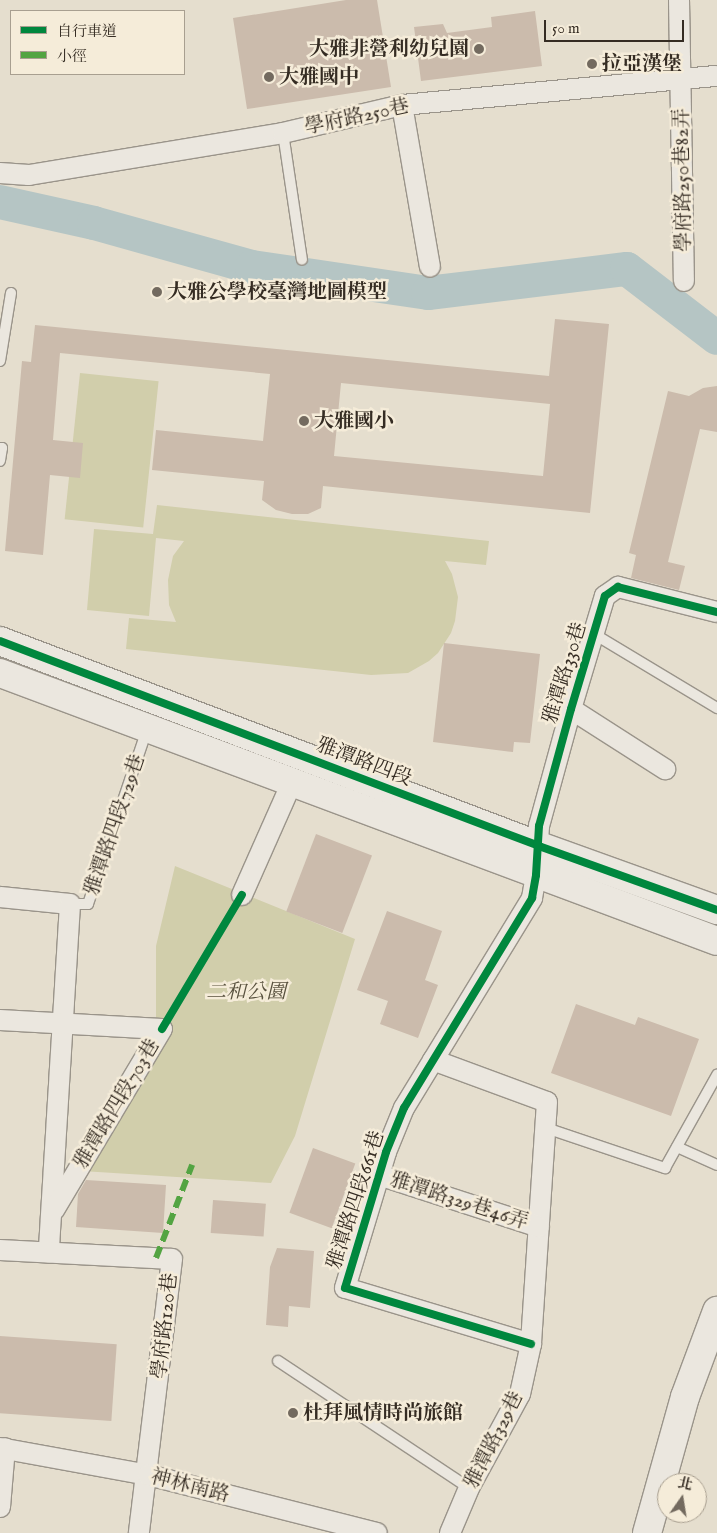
<!DOCTYPE html>
<html>
<head>
<meta charset="utf-8">
<style>
	body { margin:0 }
	#map { position:relative; width:717px; height:1533px; overflow:hidden; background:#e5dece; font-family:"IM FELL English","Noto Serif TC",serif }
	div>[style] { position:absolute }
	.green>* { inset:0; background:#d1ceab; transform-origin:0 0 }
	.river>* { height:34px; margin:-17px; padding:0 17px; transform-origin:17px; border-radius:17px; background:#b5c5c4 }
	.building>* { inset:0; background:#cbbbac; transform-origin:0 0 }
	.roads { filter:drop-shadow(1px 0 #9a948a) drop-shadow(-1px 0 #9a948a) drop-shadow(0 1px #9a948a) drop-shadow(0 -1px #9a948a) }
	.lane>* { height:10px; margin:-5px; padding:0 5px; transform-origin:5px; border-radius:5px; background:#ebe7df }
	.street>* { height:20px; margin:-10px; padding:0 10px; transform-origin:10px; border-radius:10px; background:#ebe7df }
	.secondary>* { height:28px; margin:-14px; padding:0 14px; transform-origin:14px; border-radius:14px; background:#ebe7df }
	.quiet>* { height:6px; margin-top:-3px; transform-origin:0; background:repeating-linear-gradient(90deg,#53a442 0 12px,transparent 0 18px) }
	.cycleway>* { height:8px; margin:-4px; padding:0 4px; transform-origin:4px; border-radius:4px; background:#00873e }
	.dots>* { width:14px; height:14px; translate:-50% -50%; box-sizing:border-box; border:2px solid #f5ecd9; border-radius:50% }
	span { translate:-50% -50%; white-space:nowrap; text-align:center; line-height:1.15; -webkit-text-stroke:5px #f5ecd9; paint-order:stroke }
	.poi-label { font-size:20px; color:#352c23; font-weight:700 }
	.right { translate:-100% -50%; text-align:right }
	.left { translate:0 -50%; text-align:left }
	.street-label { font-size:20px; color:#352c23 }
	.park-label { font-size:20px; color:#58513e; font-style:italic }
	.legend { position:absolute; left:10px; top:10px; width:175px; height:65px; box-sizing:border-box; background:#f5ecd9; border:1px solid #a89f90; margin:0; padding:6px 9px; list-style:none; font-size:15px; color:#352c23 }
	.legend li { display:flex; align-items:center; gap:10px; height:25px }
	.legend b { width:25px; border:1px solid #a89f90 }
	.north { position:absolute; left:657px; top:1473px; width:50px; height:50px; box-sizing:border-box; background:#f5ecd9; border:1px solid #a89f90; border-radius:50%; rotate:13deg; font-size:14px; font-weight:700; line-height:20px; text-align:center; color:#352c23 }
	.north::after { content:''; display:block; margin:auto; width:18px; height:22px; background:#736a5f; clip-path:polygon(50% 0,100% 100%,50% 72%,0 100%) }
	.scale { position:absolute; left:544px; top:20px; width:140px; height:22px; box-sizing:border-box; border:2px solid #352c23; border-top:0; padding-left:6px; font-size:15px; line-height:18px; white-space:nowrap; color:#352c23; -webkit-text-stroke:4px #f5ecd9; paint-order:stroke }
</style>
</head>
<body>
<div id="map">
	<div class="green">
		<div style="left:80px;top:373px;width:79px;height:147px;rotate:6deg"></div>
		<div style="clip-path:polygon(157px 505px,489px 541px,486px 565px,445px 561px,452px 574px,458px 597px,455px 621px,451px 633px,438px 653px,429px 661px,408px 673px,371px 675px,126px 649px,129px 618px,176px 622px,169px 605px,168px 580px,173px 556px,184px 541px,156px 538px,149px 616px,87px 610px,94px 529px,153px 534px)"></div>
		<div style="clip-path:polygon(175px 866px,355px 939px,295px 1136px,271px 1183px,82px 1171px,156px 1047px,156px 946px)"></div>
	</div>
	<div class="river">
		<div style="left:0;top:202px;width:96px;rotate:12.6deg"></div>
		<div style="left:94px;top:223px;width:164px;rotate:15.6deg"></div>
		<div style="left:252px;top:267px;width:178px;rotate:8.4deg"></div>
		<div style="left:428px;top:293px;width:200px;rotate:-6.9deg"></div>
		<div style="left:627px;top:269px;width:113px;rotate:37.5deg"></div>
	</div>
	<div class="building">
		<div style="clip-path:polygon(346px 0,377px 0,391px 87px,247px 109px,233px 18px)"></div>
		<div style="clip-path:polygon(535px 11px,542px 66px,421px 81px,414px 27px,443px 24px,447px 33px,492px 27px,491px 17px)"></div>
		<div style="clip-path:polygon(evenodd,555px 319px,609px 324px,590px 513px,323px 486px,321px 508px,308px 514px,292px 514px,276px 510px,262px 500px,264px 481px,152px 470px,156px 430px,263px 441px,270px 374px,60px 353px,53px 440px,83px 443px,80px 478px,50px 475px,43px 555px,5px 551px,22px 361px,31px 362px,35px 325px,549px 376px,555px 319px,341px 383px,550px 404px,543px 476px,334px 456px,341px 383px)"></div>
		<div style="clip-path:polygon(717px 386px,717px 432px,700px 429px,668px 562px,685px 566px,679px 590px,631px 578px,636px 555px,629px 553px,668px 391px,689px 396px,703px 388px)"></div>
		<div style="clip-path:polygon(444px 643px,540px 654px,530px 743px,514px 742px,513px 752px,433px 742px)"></div>
		<div style="left:316px;top:834px;width:60px;height:83px;rotate:21deg"></div>
		<div style="clip-path:polygon(387px 911px,442px 931px,425px 980px,438px 985px,418px 1038px,380px 1024px,388px 1001px,357px 990px)"></div>
		<div style="clip-path:polygon(576px 1004px,635px 1025px,638px 1017px,699px 1039px,671px 1116px,551px 1073px)"></div>
		<div style="left:313px;top:1148px;width:45px;height:69px;rotate:20deg"></div>
		<div style="clip-path:polygon(86px 1180px,166px 1185px,163px 1233px,76px 1227px,78px 1194px)"></div>
		<div style="left:213px;top:1200px;width:53px;height:33px;rotate:4deg"></div>
		<div style="clip-path:polygon(277px 1248px,314px 1251px,310px 1308px,289px 1306px,288px 1327px,266px 1325px,270px 1267px)"></div>
		<div style="left:0;top:1336px;width:117px;height:77px;rotate:4deg"></div>
	</div>
	<div class="roads">
		<div class="lane">
			<div style="left:283px;top:133px;width:128px;rotate:81.5deg"></div>
			<div style="left:0;top:361px;width:69px;rotate:-80.8deg"></div>
			<div style="left:0;top:448px;width:2px"></div>
			<div style="left:2px;top:448px;width:13px;rotate:99deg"></div>
			<div style="left:594px;top:634px;width:144px;rotate:31deg"></div>
			<div style="left:70px;top:904px;width:18px"></div>
			<div style="left:88px;top:904px;width:184px;rotate:-71.3deg"></div>
			<div style="left:546px;top:1128px;width:126px;rotate:18.6deg"></div>
			<div style="left:665px;top:1168px;width:107px;rotate:-60.8deg"></div>
			<div style="left:677px;top:1147px;width:44px;rotate:24.2deg"></div>
			<div style="left:278px;top:1361px;width:229px;rotate:33.6deg"></div>
		</div>
		<div class="street">
			<div style="left:679px;top:0;width:281px;rotate:89deg"></div>
			<div style="left:402px;top:105px;width:164px;rotate:80.2deg"></div>
			<div style="left:0;top:173px;width:29px;rotate:4deg"></div>
			<div style="left:29px;top:175px;width:257px;rotate:-9.4deg"></div>
			<div style="left:283px;top:133px;width:122px;rotate:-13.2deg"></div>
			<div style="left:402px;top:105px;width:316px;rotate:-5.3deg"></div>
			<div style="left:571px;top:709px;width:112px;rotate:32.6deg"></div>
			<div style="left:242px;top:895px;width:124px;rotate:-66.1deg"></div>
			<div style="left:0;top:897px;width:70px;rotate:5.7deg"></div>
			<div style="left:70px;top:904px;width:349px;rotate:93.5deg"></div>
			<div style="left:0;top:1020px;width:162px;rotate:3.2deg"></div>
			<div style="left:162px;top:1029px;width:211px;rotate:120.8deg"></div>
			<div style="left:433px;top:1060px;width:121px;rotate:20.2deg"></div>
			<div style="left:547px;top:1102px;width:243px;rotate:93.8deg"></div>
			<div style="left:531px;top:1344px;width:51px;rotate:102.4deg"></div>
			<div style="left:520px;top:1394px;width:107px;rotate:118.5deg"></div>
			<div style="left:469px;top:1488px;width:49px;rotate:112.9deg"></div>
			<div style="left:379px;top:1175px;width:168px;rotate:18deg"></div>
			<div style="left:0;top:1250px;width:172px;rotate:3deg"></div>
			<div style="left:172px;top:1259px;width:276px;rotate:96.9deg"></div>
			<div style="left:531px;top:1344px;width:194px;rotate:-163.2deg"></div>
			<div style="left:345px;top:1288px;width:142px;rotate:-73.2deg"></div>
			<div style="left:386px;top:1152px;width:48px;rotate:-67.8deg"></div>
			<div style="left:404px;top:1108px;width:246px;rotate:-58.6deg"></div>
			<div style="left:532px;top:898px;width:23px;rotate:-80deg"></div>
			<div style="left:536px;top:875px;width:49px;rotate:-86.5deg"></div>
			<div style="left:539px;top:826px;width:121px;rotate:-74.7deg"></div>
			<div style="left:571px;top:709px;width:118px;rotate:-73.3deg"></div>
			<div style="left:605px;top:596px;width:16px;rotate:-35deg"></div>
			<div style="left:618px;top:587px;width:102px;rotate:14.2deg"></div>
			<div style="left:0;top:1448px;width:150px;rotate:10.3deg"></div>
			<div style="left:148px;top:1475px;width:236px;rotate:14.2deg"></div>
			<div style="left:0;top:1507px;width:59px;rotate:-85.2deg"></div>
		</div>
		<div class="secondary">
			<div style="left:0;top:641px;width:577px;rotate:20.82deg"></div>
			<div style="left:539px;top:846px;width:189px;rotate:19.8deg"></div>
			<div style="left:0;top:673px;width:765px;rotate:20.49deg"></div>
			<div style="left:647px;top:1533px;width:141px;rotate:-74.4deg"></div>
			<div style="left:685px;top:1397px;width:92px;rotate:-69.6deg"></div>
		</div>
	</div>
	<div class="quiet">
		<div style="left:156px;top:1258px;width:100px;rotate:-68.8deg"></div>
	</div>
	<div class="cycleway">
		<div style="left:0;top:641px;width:577px;rotate:20.82deg"></div>
		<div style="left:539px;top:846px;width:189px;rotate:19.8deg"></div>
		<div style="left:162px;top:1029px;width:156px;rotate:-59.2deg"></div>
		<div style="left:531px;top:1344px;width:194px;rotate:-163.2deg"></div>
		<div style="left:345px;top:1288px;width:142px;rotate:-73.2deg"></div>
		<div style="left:386px;top:1152px;width:48px;rotate:-67.8deg"></div>
		<div style="left:404px;top:1108px;width:246px;rotate:-58.6deg"></div>
		<div style="left:532px;top:898px;width:23px;rotate:-80deg"></div>
		<div style="left:536px;top:875px;width:49px;rotate:-86.5deg"></div>
		<div style="left:539px;top:826px;width:121px;rotate:-74.7deg"></div>
		<div style="left:571px;top:709px;width:118px;rotate:-73.3deg"></div>
		<div style="left:605px;top:596px;width:16px;rotate:-35deg"></div>
		<div style="left:618px;top:587px;width:102px;rotate:14.2deg"></div>
	</div>
	<div class="dots">
		<div style="left:479px;top:49px;background:#736a5f"></div>
		<div style="left:592px;top:64px;background:#736a5f"></div>
		<div style="left:269px;top:77px;background:#736a5f"></div>
		<div style="left:157px;top:292px;background:#736a5f"></div>
		<div style="left:304px;top:421px;background:#736a5f"></div>
		<div style="left:293px;top:1413px;background:#736a5f"></div>
	</div>
	<div class="poi-label">
		<span class="right" style="left:469px;top:49px">大雅非營利幼兒園</span>
		<span class="left" style="left:602px;top:64px">拉亞漢堡</span>
		<span class="left" style="left:279px;top:77px">大雅國中</span>
		<span class="left" style="left:167px;top:292px">大雅公學校臺灣地圖模型</span>
		<span class="left" style="left:314px;top:421px">大雅國小</span>
		<span class="left" style="left:303px;top:1413px">杜拜風情時尚旅館</span>
	</div>
	<div class="street-label">
		<span style="left:357px;top:117px;rotate:-12deg">學府路250巷</span>
		<span style="left:683px;top:180px;rotate:-91deg">學府路250巷82弄</span>
		<span style="left:565px;top:673px;rotate:-73deg">雅潭路330巷</span>
		<span style="left:364px;top:762px;rotate:21deg">雅潭路四段</span>
		<span style="left:115px;top:825px;rotate:-71deg">雅潭路四段729巷</span>
		<span style="left:117px;top:1104px;rotate:-59deg">雅潭路四段703巷</span>
		<span style="left:356px;top:1200px;rotate:-72deg">雅潭路四段661巷</span>
		<span style="left:459px;top:1201px;rotate:18deg">雅潭路329巷46弄</span>
		<span style="left:165px;top:1326px;rotate:-84deg">學府路120巷</span>
		<span style="left:494px;top:1440px;rotate:-63deg">雅潭路329巷</span>
		<span style="left:190px;top:1486px;rotate:14deg">神林南路</span>
	</div>
	<div class="park-label">
		<span style="left:246px;top:992px">二和公園</span>
	</div>
	<ul class="legend">
	<li><b style="height:6px;background:#00873e"></b>自行車道</li>
	<li><b style="height:6px;background:#53a442"></b>小徑</li>
	</ul>
	<div class="north">北</div>
	<div class="scale">50 m</div>
</div>
</body>
</html>
